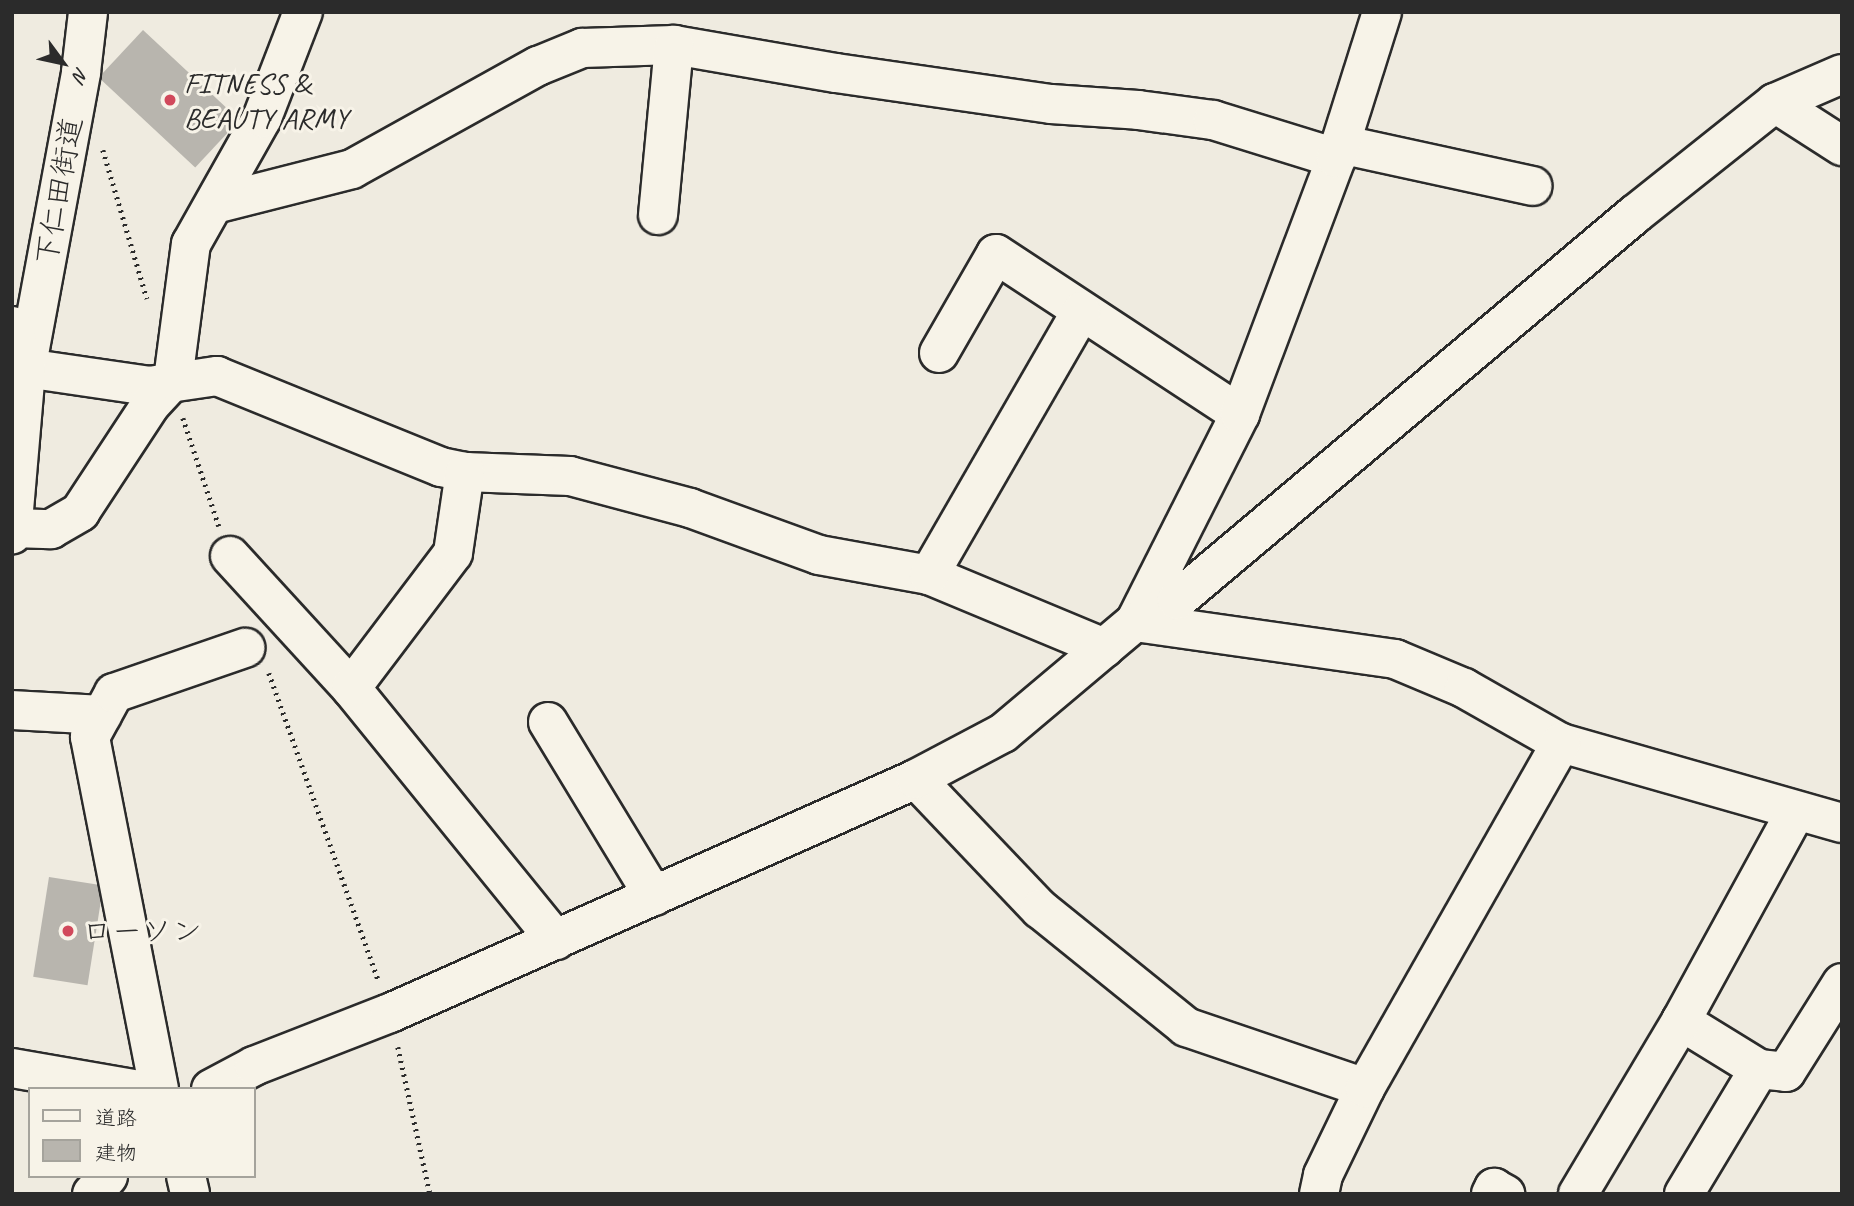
<!DOCTYPE html>
<html>
<head>
<meta charset="utf-8">
<style>
	body { margin:0 }
	#map { position:relative; width:1854px; height:1206px; overflow:hidden; background:#efebe0; font-family:Caveat,"Klee One",sans-serif }
	div>[style] { position:absolute }
	.building>* { inset:0; background:#b8b5ae; transform-origin:0 0 }
	.path>* { height:4.5px; margin-top:-2.25px; transform-origin:0; background:repeating-linear-gradient(90deg,#2b2b2b 0 2px,transparent 0 7px) }
	.roads { filter:drop-shadow(2px 0 #2b2b2b) drop-shadow(-2px 0 #2b2b2b) drop-shadow(0 2px #2b2b2b) drop-shadow(0 -2px #2b2b2b) }
	.minor>* { height:38px; margin:-19px; padding:0 19px; transform-origin:19px; border-radius:19px; background:#f7f3e8 }
	.major>* { height:38px; margin:-19px; padding:0 19px; transform-origin:19px; border-radius:19px; background:#f7f3e8 }
	.dots>* { width:19px; height:19px; translate:-50% -50%; box-sizing:border-box; border:4px solid #f7f3e8; border-radius:50% }
	span { translate:-50% -50%; white-space:nowrap; text-align:center; line-height:1.15; -webkit-text-stroke:6px #f7f3e8; paint-order:stroke }
	.poi-label { font-size:30px; color:#2b2b2b }
	.left { translate:0 -50%; text-align:left }
	.street-label { font-size:30px; color:#2b2b2b }
	.frame { position:absolute; inset:0; border:14px solid #2b2b2b; pointer-events:none }
	.legend { position:absolute; left:28px; top:1087px; width:228px; height:91px; box-sizing:border-box; background:#f7f3e8; border:2px solid #a5a39c; margin:0; padding:9px 12px; list-style:none; font-size:21px; color:#2b2b2b }
	.legend li { display:flex; align-items:center; gap:14px; height:35px }
	.legend b { width:35px; border:2px solid #a5a39c }
	.north { position:absolute; left:28px; top:28px; width:70px; height:70px; -webkit-text-stroke:5px #f7f3e8; paint-order:stroke; rotate:123deg; font-size:19px; font-weight:700; line-height:28px; text-align:center; color:#2b2b2b }
	.north::after { content:''; display:block; margin:auto; width:24px; height:32px; background:#2b2b2b; clip-path:polygon(50% 0,100% 100%,50% 72%,0 100%) }
</style>
</head>
<body>
<div id="map">
	<div class="building">
		<div style="left:143px;top:30px;width:132px;height:65px;rotate:43deg"></div>
		<div style="left:49px;top:877px;width:55px;height:101px;rotate:9deg"></div>
	</div>
	<div class="path">
		<div style="left:103px;top:150px;width:155px;rotate:73.5deg"></div>
		<div style="left:183px;top:418px;width:114px;rotate:71.6deg"></div>
		<div style="left:269px;top:673px;width:328px;rotate:70.4deg"></div>
		<div style="left:398px;top:1047px;width:150px;rotate:77.7deg"></div>
	</div>
	<div class="roads">
		<div class="minor">
			<div style="left:1775px;top:103px;width:80px;rotate:32.7deg"></div>
			<div style="left:1340px;top:144px;width:197px;rotate:12.3deg"></div>
			<div style="left:215px;top:204px;width:141px;rotate:-14.3deg"></div>
			<div style="left:352px;top:169px;width:213px;rotate:-29deg"></div>
			<div style="left:538px;top:66px;width:48px;rotate:-22.2deg"></div>
			<div style="left:582px;top:48px;width:92px;rotate:-1.9deg"></div>
			<div style="left:674px;top:45px;width:164px;rotate:9.8deg"></div>
			<div style="left:836px;top:73px;width:217px;rotate:8.2deg"></div>
			<div style="left:1051px;top:104px;width:87px;rotate:3.9deg"></div>
			<div style="left:1138px;top:110px;width:76px;rotate:7.6deg"></div>
			<div style="left:1213px;top:120px;width:129px;rotate:17.2deg"></div>
			<div style="left:658px;top:215px;width:171px;rotate:-84.6deg"></div>
			<div style="left:939px;top:353px;width:114px;rotate:-60.1deg"></div>
			<div style="left:996px;top:254px;width:292px;rotate:33.3deg"></div>
			<div style="left:12px;top:366px;width:138px;rotate:8.3deg"></div>
			<div style="left:149px;top:386px;width:69px;rotate:-8.4deg"></div>
			<div style="left:217px;top:376px;width:242px;rotate:22.1deg"></div>
			<div style="left:441px;top:467px;width:25px;rotate:12deg"></div>
			<div style="left:465px;top:472px;width:105px;rotate:2.2deg"></div>
			<div style="left:570px;top:476px;width:124px;rotate:14.9deg"></div>
			<div style="left:690px;top:508px;width:137px;rotate:20deg"></div>
			<div style="left:819px;top:555px;width:112px;rotate:10.3deg"></div>
			<div style="left:929px;top:575px;width:190px;rotate:22.6deg"></div>
			<div style="left:26px;top:370px;width:303px;rotate:-79.5deg"></div>
			<div style="left:81px;top:72px;width:60px;rotate:-83.3deg"></div>
			<div style="left:13px;top:528px;width:38px;rotate:2deg"></div>
			<div style="left:51px;top:529px;width:34px;rotate:-30deg"></div>
			<div style="left:80px;top:512px;width:129px;rotate:-56.7deg"></div>
			<div style="left:151px;top:404px;width:33px;rotate:-47deg"></div>
			<div style="left:173px;top:380px;width:137px;rotate:-82.5deg"></div>
			<div style="left:191px;top:244px;width:145px;rotate:-60.6deg"></div>
			<div style="left:262px;top:118px;width:114px;rotate:-68.9deg"></div>
			<div style="left:230px;top:556px;width:179px;rotate:47.5deg"></div>
			<div style="left:351px;top:688px;width:325px;rotate:50.9deg"></div>
			<div style="left:929px;top:575px;width:304px;rotate:-60deg"></div>
			<div style="left:1135px;top:622px;width:263px;rotate:8.1deg"></div>
			<div style="left:1395px;top:659px;width:75px;rotate:22.8deg"></div>
			<div style="left:1464px;top:688px;width:112px;rotate:29.6deg"></div>
			<div style="left:1561px;top:743px;width:292px;rotate:15.9deg"></div>
			<div style="left:1135px;top:622px;width:233px;rotate:-63.2deg"></div>
			<div style="left:1240px;top:414px;width:273px;rotate:-69.4deg"></div>
			<div style="left:1336px;top:158px;width:153px;rotate:-72.5deg"></div>
			<div style="left:351px;top:688px;width:169px;rotate:-52.9deg"></div>
			<div style="left:453px;top:553px;width:82px;rotate:-81.6deg"></div>
			<div style="left:12px;top:710px;width:90px;rotate:3.2deg"></div>
			<div style="left:548px;top:722px;width:204px;rotate:58.7deg"></div>
			<div style="left:916px;top:779px;width:180px;rotate:46.4deg"></div>
			<div style="left:1040px;top:909px;width:188px;rotate:38.9deg"></div>
			<div style="left:1186px;top:1027px;width:189px;rotate:18.8deg"></div>
			<div style="left:1681px;top:1021px;width:92px;rotate:31.6deg"></div>
			<div style="left:1759px;top:1069px;width:27px;rotate:6deg"></div>
			<div style="left:1786px;top:1072px;width:105px;rotate:-57.8deg"></div>
			<div style="left:12px;top:1068px;width:123px;rotate:9.8deg"></div>
			<div style="left:159px;top:1089px;width:359px;rotate:-101.1deg"></div>
			<div style="left:90px;top:737px;width:50px;rotate:-61.4deg"></div>
			<div style="left:114px;top:693px;width:139px;rotate:-19deg"></div>
			<div style="left:211px;top:1089px;width:49px;rotate:-28.1deg"></div>
			<div style="left:254px;top:1066px;width:146px;rotate:-21.3deg"></div>
			<div style="left:390px;top:1013px;width:576px;rotate:-23.98deg"></div>
			<div style="left:916px;top:779px;width:98px;rotate:-27.9deg"></div>
			<div style="left:1003px;top:733px;width:172px;rotate:-40.1deg"></div>
			<div style="left:1135px;top:622px;width:47px;rotate:-27.6deg"></div>
			<div style="left:1177px;top:600px;width:598px;rotate:-40.11deg"></div>
			<div style="left:1634px;top:215px;width:180px;rotate:-38.5deg"></div>
			<div style="left:1775px;top:103px;width:73px;rotate:-23.4deg"></div>
			<div style="left:186px;top:1176px;width:18px;rotate:77deg"></div>
			<div style="left:92px;top:1194px;width:24px;rotate:-48deg"></div>
			<div style="left:1319px;top:1194px;width:19px;rotate:-78deg"></div>
			<div style="left:1323px;top:1175px;width:97px;rotate:-64.2deg"></div>
			<div style="left:1365px;top:1088px;width:397px;rotate:-60.4deg"></div>
			<div style="left:1491px;top:1194px;width:7px;rotate:-63deg"></div>
			<div style="left:1494px;top:1188px;width:13px;rotate:29deg"></div>
			<div style="left:1578px;top:1194px;width:201px;rotate:-59.2deg"></div>
			<div style="left:1681px;top:1021px;width:239px;rotate:-61.3deg"></div>
			<div style="left:1684px;top:1194px;width:146px;rotate:-59deg"></div>
		</div>
		<div class="major">
			<div style="left:12px;top:326px;width:46px;rotate:72.3deg"></div>
			<div style="left:26px;top:370px;width:165px;rotate:94.9deg"></div>
		</div>
	</div>
	<div class="dots">
		<div style="left:170px;top:100px;background:#d1495b"></div>
		<div style="left:68px;top:931px;background:#d1495b"></div>
	</div>
	<div class="poi-label">
		<span class="left" style="left:184px;top:100px">FITNESS &amp;<br>BEAUTY ARMY</span>
		<span class="left" style="left:82px;top:931px">ローソン</span>
	</div>
	<div class="street-label">
		<span style="left:59px;top:191px;rotate:-80deg">下仁田街道</span>
	</div>
	<div class="frame"></div>
	<ul class="legend">
	<li><b style="height:9px;background:#f7f3e8"></b>道路</li>
	<li><b style="height:19px;background:#b8b5ae"></b>建物</li>
	</ul>
	<div class="north">N</div>
</div>
</body>
</html>
